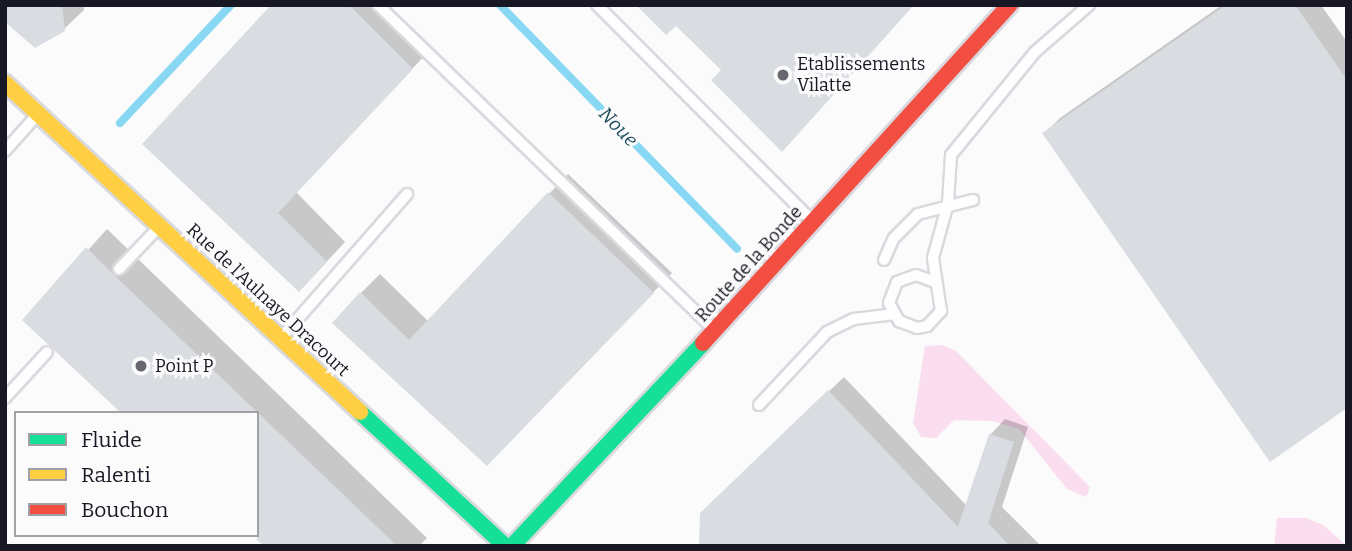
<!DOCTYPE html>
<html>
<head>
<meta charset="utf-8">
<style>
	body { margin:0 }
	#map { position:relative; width:1352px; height:551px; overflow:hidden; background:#fbfbfb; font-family:Bitter,serif }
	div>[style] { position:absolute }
	.green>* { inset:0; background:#faddef }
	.shadow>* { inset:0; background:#0003 }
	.stream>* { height:8px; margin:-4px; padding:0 4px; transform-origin:4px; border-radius:4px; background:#88d7f3 }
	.building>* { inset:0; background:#d9dde2 }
	.roads { filter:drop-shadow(2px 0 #d9d9df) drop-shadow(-2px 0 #d9d9df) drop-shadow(0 2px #d9d9df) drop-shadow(0 -2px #d9d9df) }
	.lane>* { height:10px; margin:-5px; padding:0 5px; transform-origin:5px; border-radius:5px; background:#fefefe }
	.fast>* { height:16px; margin:-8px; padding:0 8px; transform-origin:8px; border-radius:8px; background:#16e098 }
	.slow>* { height:16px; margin:-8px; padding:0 8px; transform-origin:8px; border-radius:8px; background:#ffcf43 }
	.jam>* { height:16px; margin:-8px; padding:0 8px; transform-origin:8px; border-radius:8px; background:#f24e42 }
	.dots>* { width:19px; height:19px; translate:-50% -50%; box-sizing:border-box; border:4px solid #fbfbfb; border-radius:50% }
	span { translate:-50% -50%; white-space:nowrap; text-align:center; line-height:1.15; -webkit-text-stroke:6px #fbfbfb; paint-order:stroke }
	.poi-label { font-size:18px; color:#181824 }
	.left { translate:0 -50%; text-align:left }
	.street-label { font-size:18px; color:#181824 }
	.water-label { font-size:19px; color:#1a4a5b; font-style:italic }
	.frame { position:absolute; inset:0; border:7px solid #181824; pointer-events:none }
	.legend { position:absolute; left:14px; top:411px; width:245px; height:126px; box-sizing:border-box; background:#fbfbfb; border:2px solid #a0a0a5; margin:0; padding:9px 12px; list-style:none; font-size:21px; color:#181824 }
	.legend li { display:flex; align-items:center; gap:14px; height:35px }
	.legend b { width:35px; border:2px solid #a0a0a5 }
</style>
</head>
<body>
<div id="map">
	<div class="green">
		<div style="clip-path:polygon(942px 345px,956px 351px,1090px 487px,1086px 497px,1067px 489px,1019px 429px,992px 421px,954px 420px,936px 438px,921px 437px,913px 423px,925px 346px)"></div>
		<div style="clip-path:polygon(1277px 518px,1306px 518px,1323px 525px,1347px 546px,1274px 546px)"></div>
	</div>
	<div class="shadow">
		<div style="clip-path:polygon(5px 5px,83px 5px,84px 10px,64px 29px)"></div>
		<div style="clip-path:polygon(273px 5px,387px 5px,431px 49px,296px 192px,345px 242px,318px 271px,145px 144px)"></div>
		<div style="clip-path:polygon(1222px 5px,1321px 5px,1347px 42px,1347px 406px,1045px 133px,1060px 118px)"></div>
		<div style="clip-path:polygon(568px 174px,672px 273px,506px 444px,361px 293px,380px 274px,428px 321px)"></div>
		<div style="clip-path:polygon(107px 229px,427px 538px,419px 546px,266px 546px,255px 535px,257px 413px,25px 320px)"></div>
		<div style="clip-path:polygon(844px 377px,967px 506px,990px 435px,1005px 419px,1028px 427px,1002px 507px,1041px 546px,701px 545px,717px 498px)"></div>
	</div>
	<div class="stream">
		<div style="left:500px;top:5px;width:340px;rotate:45.8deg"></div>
		<div style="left:120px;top:123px;width:162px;rotate:-46.8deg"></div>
	</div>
	<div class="building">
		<div style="clip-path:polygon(5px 5px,62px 5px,65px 31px,35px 48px,5px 22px)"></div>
		<div style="clip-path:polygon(271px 5px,349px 5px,413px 69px,278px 213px,327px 262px,299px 292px,142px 144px)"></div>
		<div style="clip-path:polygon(636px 5px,914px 5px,782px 152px,711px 80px,721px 70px,676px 26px,666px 35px)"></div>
		<div style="clip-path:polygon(1226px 5px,1295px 5px,1347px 80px,1347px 408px,1270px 462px,1042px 133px)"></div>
		<div style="clip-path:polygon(548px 192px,654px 293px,487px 466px,332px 323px,360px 292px,409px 340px)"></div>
		<div style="clip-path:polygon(86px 247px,113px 274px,397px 546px,264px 546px,257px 540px,257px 413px,121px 413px,22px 320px)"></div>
		<div style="clip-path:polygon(828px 390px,958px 527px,989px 434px,1014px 442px,988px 523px,1010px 546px,699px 546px,700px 513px)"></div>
	</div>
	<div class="roads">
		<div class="lane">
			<div style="left:378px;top:5px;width:466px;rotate:44deg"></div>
			<div style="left:597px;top:5px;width:303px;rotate:45.1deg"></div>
			<div style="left:5px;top:151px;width:48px;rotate:-48.4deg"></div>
			<div style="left:884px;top:260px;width:24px;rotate:-66deg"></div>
			<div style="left:894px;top:238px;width:34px;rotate:-45deg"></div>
			<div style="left:918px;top:214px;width:57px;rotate:-14.3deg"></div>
			<div style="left:119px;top:269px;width:57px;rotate:-46.4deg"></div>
			<div style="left:935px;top:282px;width:20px;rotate:-160deg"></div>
			<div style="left:916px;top:275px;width:20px;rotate:160deg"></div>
			<div style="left:897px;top:282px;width:22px;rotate:111deg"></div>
			<div style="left:889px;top:303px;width:21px;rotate:61deg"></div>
			<div style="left:899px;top:321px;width:19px;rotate:21deg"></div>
			<div style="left:917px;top:328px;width:10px;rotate:-11deg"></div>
			<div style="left:927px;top:326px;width:21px;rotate:-47deg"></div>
			<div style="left:941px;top:311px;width:54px;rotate:-98.6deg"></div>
			<div style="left:933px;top:258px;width:57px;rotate:-74.7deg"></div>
			<div style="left:948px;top:203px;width:48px;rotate:-86.4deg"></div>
			<div style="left:951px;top:155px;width:133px;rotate:-50.8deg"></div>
			<div style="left:1035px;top:52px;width:72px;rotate:-41deg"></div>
			<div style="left:282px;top:337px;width:190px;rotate:-48.8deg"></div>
			<div style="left:5px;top:398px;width:62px;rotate:-47.6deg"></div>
			<div style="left:759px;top:405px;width:100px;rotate:-47deg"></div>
			<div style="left:827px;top:332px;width:30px;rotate:-26deg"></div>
			<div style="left:854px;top:319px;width:39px;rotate:-7deg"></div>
		</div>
		<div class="fast">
			<div style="left:360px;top:412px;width:197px;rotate:42.7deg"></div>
			<div style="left:512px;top:546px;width:279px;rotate:-46.7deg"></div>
		</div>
		<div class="slow">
			<div style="left:5px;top:83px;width:484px;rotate:42.8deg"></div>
		</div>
		<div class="jam">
			<div style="left:703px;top:343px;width:457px;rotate:-47.8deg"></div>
		</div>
	</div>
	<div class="dots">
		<div style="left:783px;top:75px;background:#67676f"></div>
		<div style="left:141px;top:366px;background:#67676f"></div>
	</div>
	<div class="poi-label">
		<span class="left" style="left:797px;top:75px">Etablissements<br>Vilatte</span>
		<span class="left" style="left:155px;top:366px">Point P</span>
	</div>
	<div class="street-label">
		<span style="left:749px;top:264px;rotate:-48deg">Route de la Bonde</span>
		<span style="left:268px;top:300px;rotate:43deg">Rue de l'Aulnaye Dracourt</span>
	</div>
	<div class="water-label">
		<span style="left:618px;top:127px;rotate:46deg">Noue</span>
	</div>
	<div class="frame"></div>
	<ul class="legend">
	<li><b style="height:9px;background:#16e098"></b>Fluide</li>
	<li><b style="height:9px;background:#ffcf43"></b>Ralenti</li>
	<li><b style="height:9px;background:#f24e42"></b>Bouchon</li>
	</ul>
</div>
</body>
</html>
